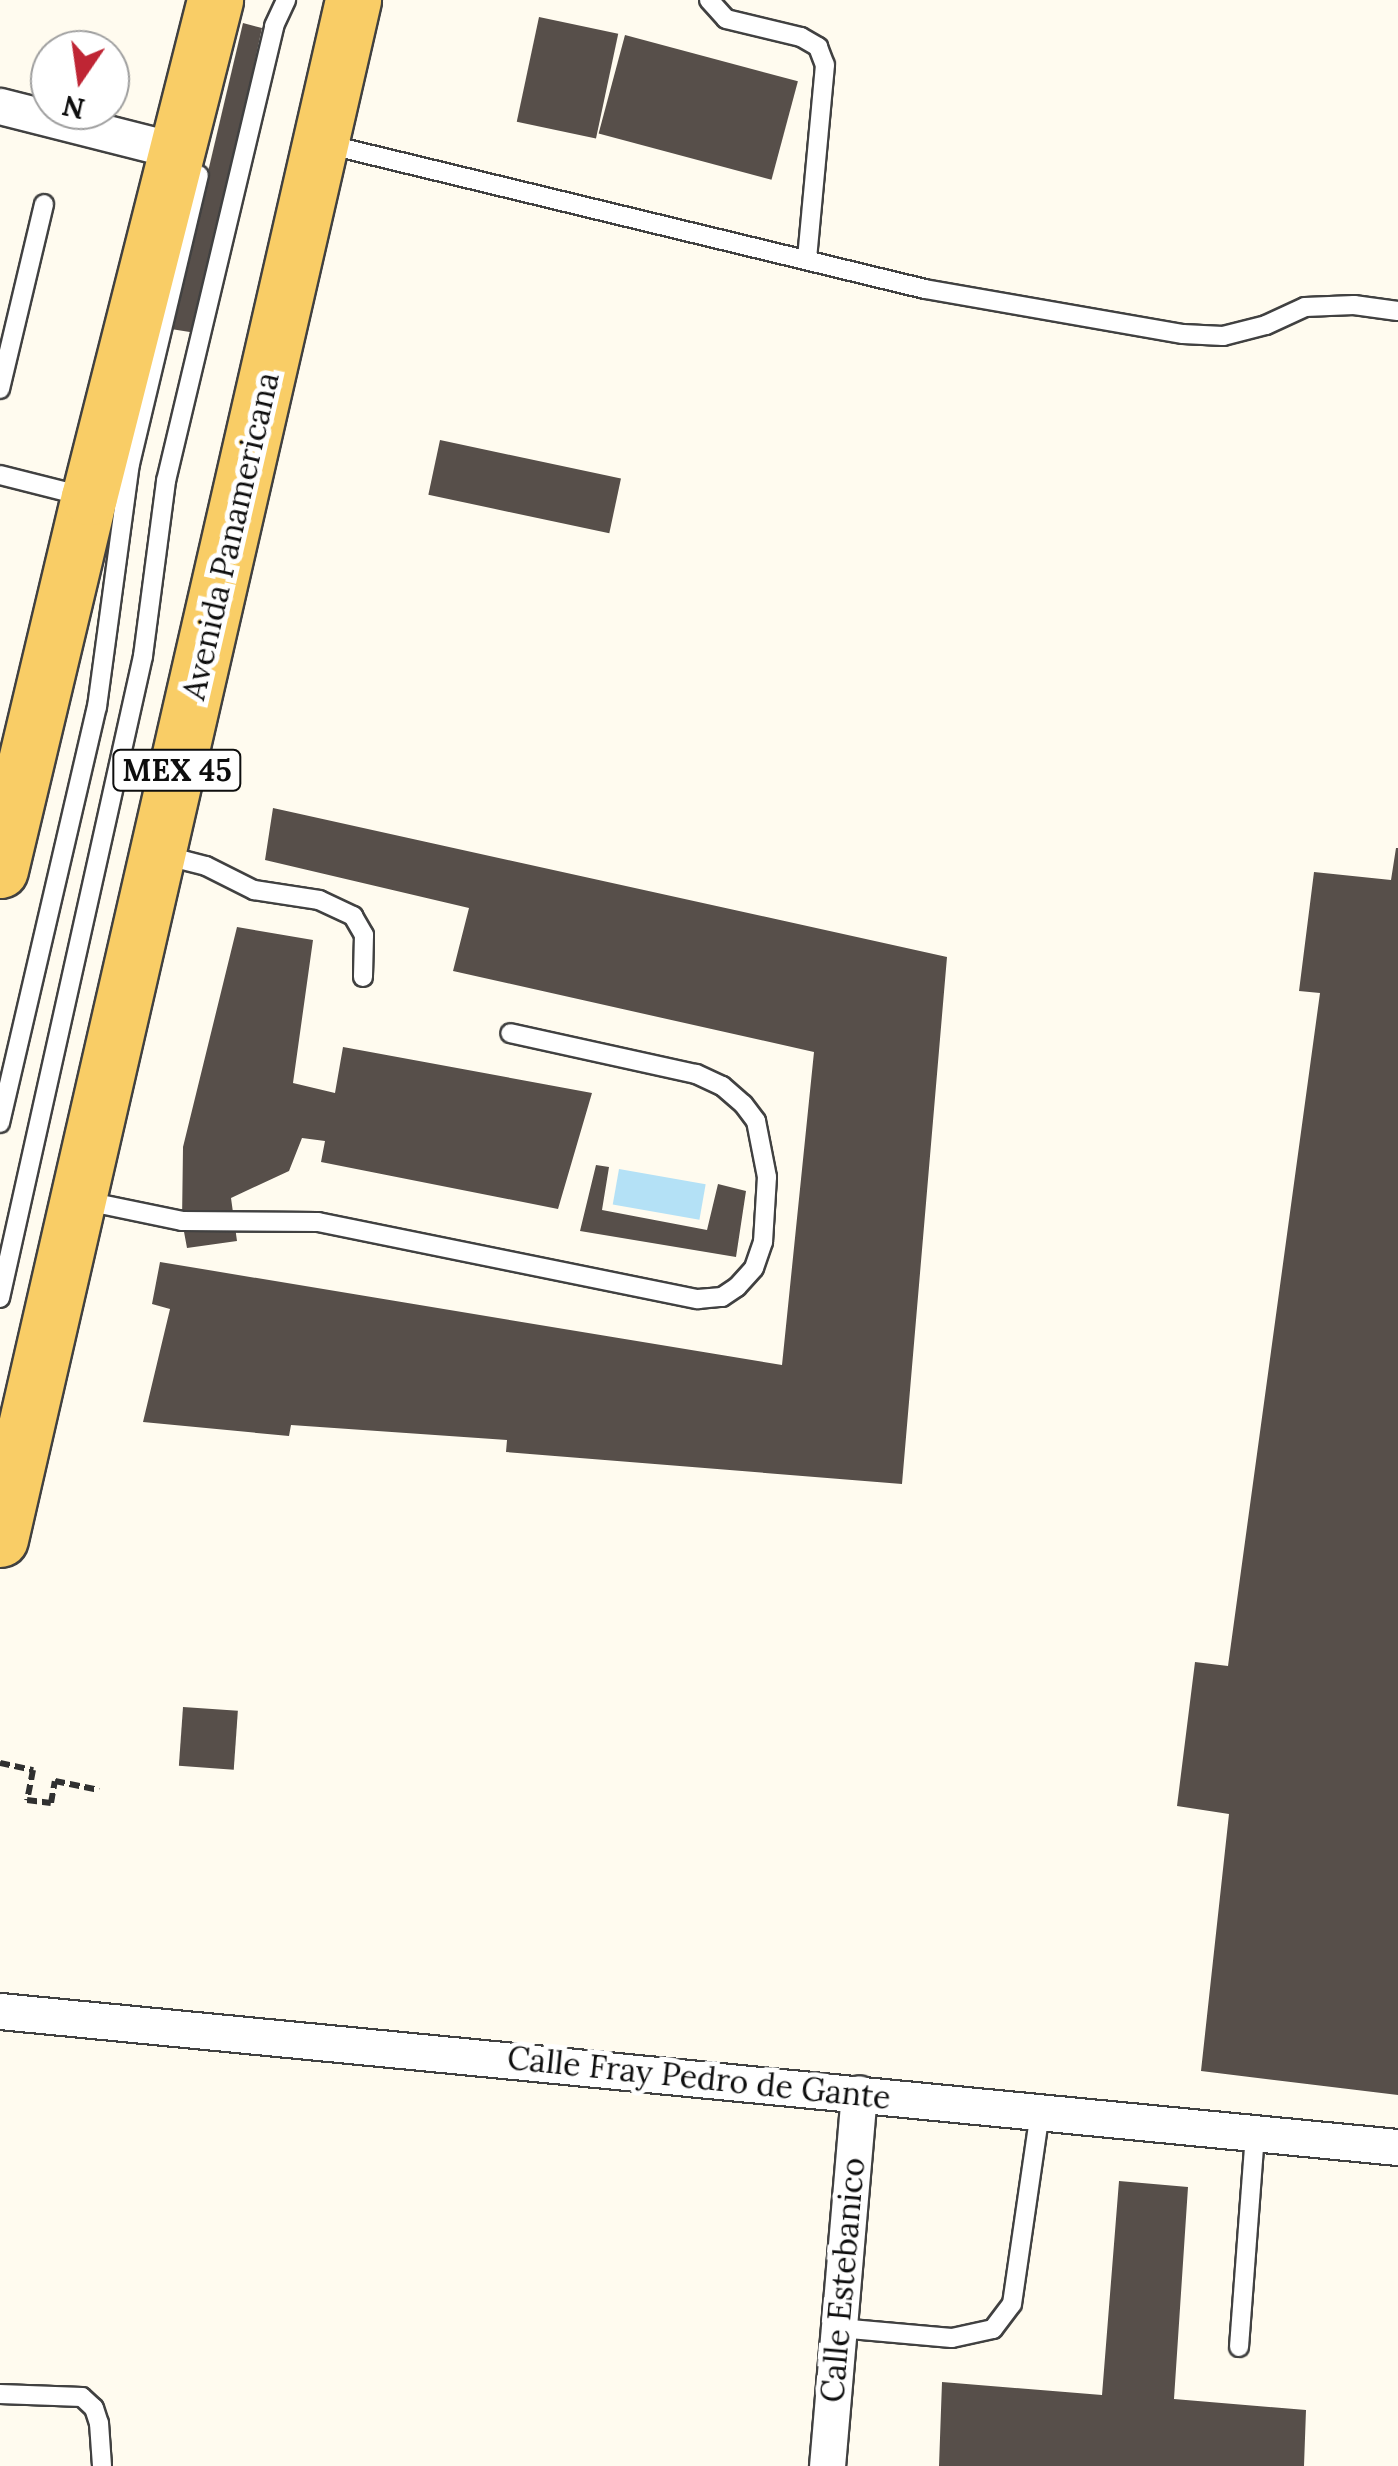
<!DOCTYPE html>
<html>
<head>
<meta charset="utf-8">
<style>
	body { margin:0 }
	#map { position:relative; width:1398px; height:2466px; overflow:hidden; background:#fffbef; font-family:Lora,serif }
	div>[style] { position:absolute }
	.water>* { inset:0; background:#b4e1f6; transform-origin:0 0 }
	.building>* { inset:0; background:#574f4a; transform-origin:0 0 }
	.path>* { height:6px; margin-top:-3px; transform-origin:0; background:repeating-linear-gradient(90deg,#303030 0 10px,transparent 0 15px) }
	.roads { filter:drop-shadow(2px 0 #414141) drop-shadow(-2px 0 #414141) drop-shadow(0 2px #414141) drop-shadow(0 -2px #414141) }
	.service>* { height:18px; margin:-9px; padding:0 9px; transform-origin:9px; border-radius:9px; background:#fff }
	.minor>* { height:35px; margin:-17.5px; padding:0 17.5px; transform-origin:17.5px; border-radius:17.5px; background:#fff }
	.primary>* { height:55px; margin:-27.5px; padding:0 27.5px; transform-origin:27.5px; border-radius:27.5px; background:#f9cd66 }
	span { translate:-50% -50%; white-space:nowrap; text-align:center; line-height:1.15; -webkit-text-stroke:10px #fff; paint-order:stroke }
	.shield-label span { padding:2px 8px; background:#fff; border:2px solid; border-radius:8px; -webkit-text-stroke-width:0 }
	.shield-label { font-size:30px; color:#0e0e0e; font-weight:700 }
	.street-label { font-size:32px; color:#0e0e0e }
	.north { position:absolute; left:30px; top:30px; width:100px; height:100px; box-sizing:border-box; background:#fff; border:2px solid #9f9f9f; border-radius:50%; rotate:193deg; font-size:28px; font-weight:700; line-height:40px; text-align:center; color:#0e0e0e }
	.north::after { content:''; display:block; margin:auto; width:35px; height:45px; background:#bf2534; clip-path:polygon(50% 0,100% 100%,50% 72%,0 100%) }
</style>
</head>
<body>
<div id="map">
	<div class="water">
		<div style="left:619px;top:1169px;width:88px;height:36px;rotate:10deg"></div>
	</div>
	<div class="building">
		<div style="left:539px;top:17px;width:81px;height:107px;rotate:12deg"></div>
		<div style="clip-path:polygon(243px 23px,262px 28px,196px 333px,171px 329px)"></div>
		<div style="left:625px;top:35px;width:179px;height:102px;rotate:15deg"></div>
		<div style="left:440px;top:440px;width:185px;height:56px;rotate:12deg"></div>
		<div style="clip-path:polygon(273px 808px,947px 957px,902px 1484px,506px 1452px,507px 1440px,291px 1425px,289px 1436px,143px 1422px,170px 1309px,152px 1304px,160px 1262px,782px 1365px,814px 1052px,453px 971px,469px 908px,265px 860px)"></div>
		<div style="clip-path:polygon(1396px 848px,1398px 848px,1398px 2095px,1201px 2071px,1229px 1814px,1177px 1806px,1195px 1662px,1228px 1666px,1320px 993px,1299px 991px,1314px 872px,1391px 880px)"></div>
		<div style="clip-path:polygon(237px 927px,313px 940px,293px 1083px,335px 1093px,343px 1047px,592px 1093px,558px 1209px,321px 1162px,325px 1141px,302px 1138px,289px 1171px,231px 1198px,237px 1241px,187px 1248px,182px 1221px,183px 1147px)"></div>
		<div style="clip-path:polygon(596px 1165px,609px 1167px,602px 1210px,707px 1230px,718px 1184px,746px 1191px,736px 1257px,580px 1231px)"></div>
		<div style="left:183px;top:1707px;width:55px;height:59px;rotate:4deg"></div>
		<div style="clip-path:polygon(1119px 2181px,1188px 2187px,1174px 2399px,1306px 2410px,1304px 2466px,939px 2466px,942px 2382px,1102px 2395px)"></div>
	</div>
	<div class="path">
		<div style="left:0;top:1763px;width:34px;rotate:12deg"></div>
		<div style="left:33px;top:1770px;width:31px;rotate:101deg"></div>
		<div style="left:27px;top:1800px;width:24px;rotate:7deg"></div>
		<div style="left:51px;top:1803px;width:22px;rotate:-80deg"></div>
		<div style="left:55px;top:1781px;width:45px;rotate:11.6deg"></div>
	</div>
	<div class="roads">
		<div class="service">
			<div style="left:709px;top:0;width:25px;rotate:48deg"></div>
			<div style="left:726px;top:19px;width:77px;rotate:13.5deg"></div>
			<div style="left:801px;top:37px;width:20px;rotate:30deg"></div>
			<div style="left:818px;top:47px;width:19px;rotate:69deg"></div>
			<div style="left:825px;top:65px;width:194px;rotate:95.3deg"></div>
			<div style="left:326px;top:144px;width:616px;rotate:13.61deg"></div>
			<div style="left:925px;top:289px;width:262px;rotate:9.9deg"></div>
			<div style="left:1183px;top:334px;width:40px;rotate:2.9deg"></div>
			<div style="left:1223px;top:336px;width:44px;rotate:-14.3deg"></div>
			<div style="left:1266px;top:325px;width:43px;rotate:-24.8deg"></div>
			<div style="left:1305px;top:307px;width:49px;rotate:-2.3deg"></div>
			<div style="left:1354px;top:305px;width:44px;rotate:7.8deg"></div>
			<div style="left:0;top:389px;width:190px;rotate:-76.6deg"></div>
			<div style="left:0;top:475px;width:86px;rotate:14.2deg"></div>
			<div style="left:163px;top:855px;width:44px;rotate:14.3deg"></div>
			<div style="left:206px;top:866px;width:54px;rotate:26.6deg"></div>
			<div style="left:254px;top:890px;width:66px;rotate:8.7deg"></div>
			<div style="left:319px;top:900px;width:38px;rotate:25deg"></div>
			<div style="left:353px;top:916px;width:22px;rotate:60deg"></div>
			<div style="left:364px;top:935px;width:42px;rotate:91.4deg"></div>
			<div style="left:0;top:1123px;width:427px;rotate:-76.9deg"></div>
			<div style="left:97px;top:707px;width:245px;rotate:-82.3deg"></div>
			<div style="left:130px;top:464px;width:297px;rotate:-76.6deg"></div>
			<div style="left:81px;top:1200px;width:103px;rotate:11.7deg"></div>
			<div style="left:182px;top:1221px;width:136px;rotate:0.4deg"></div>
			<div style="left:318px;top:1222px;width:388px;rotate:11.5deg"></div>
			<div style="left:698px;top:1299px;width:24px;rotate:-5deg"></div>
			<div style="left:722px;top:1297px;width:18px;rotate:-34deg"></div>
			<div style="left:737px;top:1287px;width:25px;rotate:-48deg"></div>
			<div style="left:754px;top:1268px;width:28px;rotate:-71deg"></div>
			<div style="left:763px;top:1242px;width:65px;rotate:-86.5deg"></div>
			<div style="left:767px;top:1177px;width:57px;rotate:-101.1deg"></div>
			<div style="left:756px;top:1121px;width:21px;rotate:-127deg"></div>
			<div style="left:743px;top:1104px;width:28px;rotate:-139deg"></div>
			<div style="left:722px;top:1086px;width:29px;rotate:-155deg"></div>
			<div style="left:696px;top:1074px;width:190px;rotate:-167.6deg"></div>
			<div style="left:0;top:1298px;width:658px;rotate:-77.44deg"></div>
			<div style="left:143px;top:656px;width:177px;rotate:-82.5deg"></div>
			<div style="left:166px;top:481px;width:468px;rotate:-76.6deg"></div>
			<div style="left:274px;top:26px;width:29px;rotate:-65deg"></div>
			<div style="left:839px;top:2328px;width:113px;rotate:5.1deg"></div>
			<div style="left:952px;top:2338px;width:42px;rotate:-12.4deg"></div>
			<div style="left:993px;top:2329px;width:31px;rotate:-53deg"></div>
			<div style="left:1012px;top:2304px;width:194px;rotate:-81.7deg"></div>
			<div style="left:1239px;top:2347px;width:214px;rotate:-85.7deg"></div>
			<div style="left:0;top:2394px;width:82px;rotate:2.1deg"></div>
			<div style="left:82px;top:2397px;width:16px;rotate:43deg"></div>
			<div style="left:94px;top:2408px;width:16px;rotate:72deg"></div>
			<div style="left:99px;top:2423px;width:43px;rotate:86deg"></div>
		</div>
		<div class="minor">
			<div style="left:0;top:106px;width:179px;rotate:14.2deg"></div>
			<div style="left:0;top:2011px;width:1405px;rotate:5.56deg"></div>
			<div style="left:827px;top:2466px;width:374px;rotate:-85.1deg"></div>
		</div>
		<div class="primary">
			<div style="left:0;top:870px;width:383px;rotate:-76.6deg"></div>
			<div style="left:89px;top:497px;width:513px;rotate:-75.77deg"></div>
			<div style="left:0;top:1539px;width:1579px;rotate:-77.08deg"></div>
		</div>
	</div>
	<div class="shield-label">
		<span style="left:177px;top:770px">MEX 45</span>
	</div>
	<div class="street-label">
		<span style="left:231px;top:536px;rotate:-77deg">Avenida Panamericana</span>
		<span style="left:699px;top:2078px;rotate:6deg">Calle Fray Pedro de Gante</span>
		<span style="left:843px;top:2280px;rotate:-85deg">Calle Estebanico</span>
	</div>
	<div class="north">N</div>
</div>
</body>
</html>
